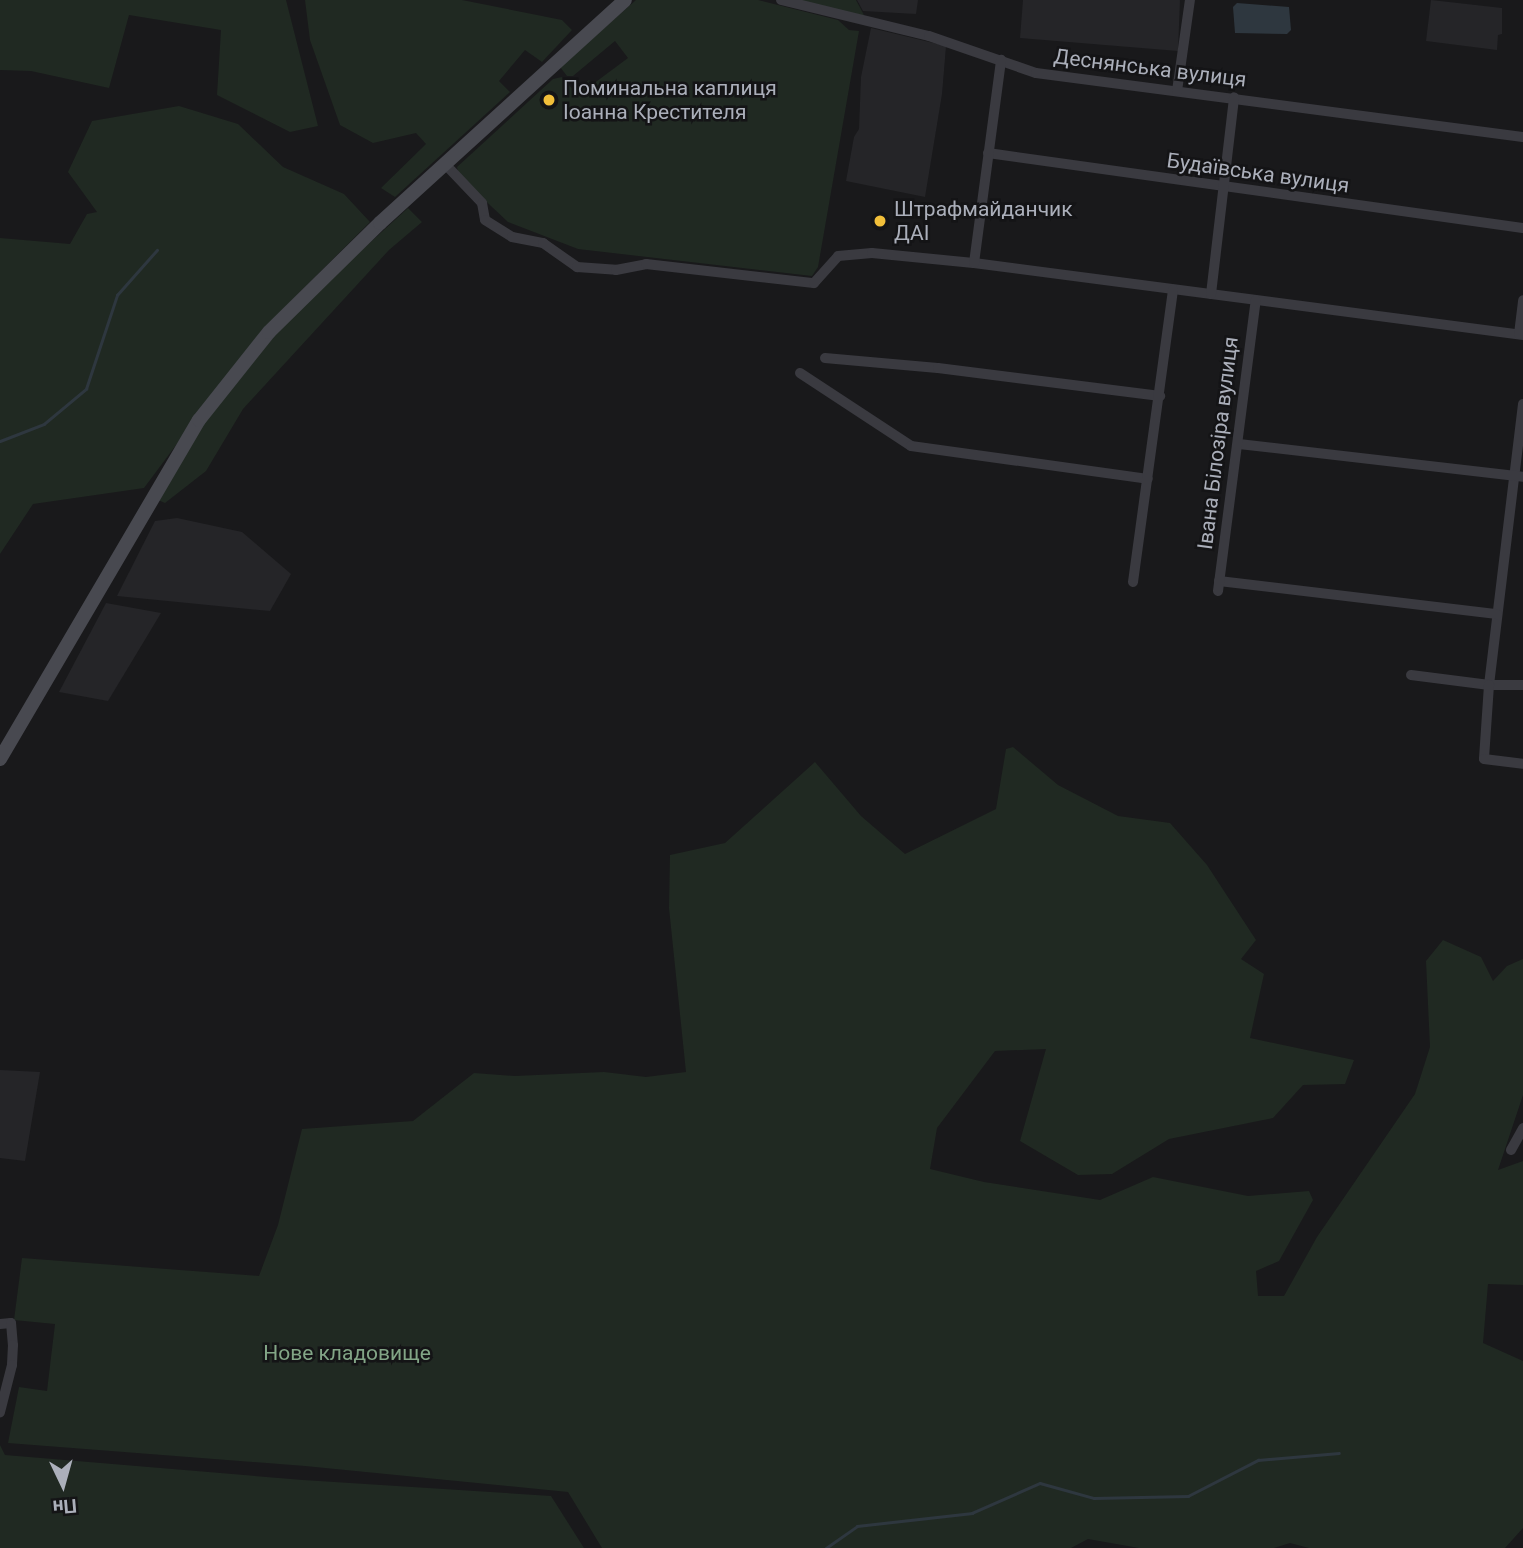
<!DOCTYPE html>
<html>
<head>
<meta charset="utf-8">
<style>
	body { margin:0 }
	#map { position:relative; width:1523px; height:1548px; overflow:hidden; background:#19191b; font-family:Roboto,sans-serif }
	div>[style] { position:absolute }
	.built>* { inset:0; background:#252528 }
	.green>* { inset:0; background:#202922 }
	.water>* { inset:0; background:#2e373f }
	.stream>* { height:2.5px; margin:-1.25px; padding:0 1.25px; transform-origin:1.25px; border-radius:1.25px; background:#2e373f }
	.street>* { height:10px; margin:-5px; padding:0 5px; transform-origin:5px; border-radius:5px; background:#3a3a40 }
	.secondary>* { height:14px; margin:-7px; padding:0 7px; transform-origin:7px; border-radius:7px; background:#484950 }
	.dots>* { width:19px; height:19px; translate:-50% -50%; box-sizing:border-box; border:4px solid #141416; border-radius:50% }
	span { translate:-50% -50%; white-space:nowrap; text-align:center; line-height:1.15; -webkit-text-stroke:5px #141416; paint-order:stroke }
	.street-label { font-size:21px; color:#abafba }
	.poi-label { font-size:21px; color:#abafba }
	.left { translate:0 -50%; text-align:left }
	.park-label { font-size:21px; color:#82a586 }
	.north { position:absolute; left:28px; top:1450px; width:70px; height:70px; -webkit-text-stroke:5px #141416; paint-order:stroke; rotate:175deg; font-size:19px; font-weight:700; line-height:28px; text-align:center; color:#abafba }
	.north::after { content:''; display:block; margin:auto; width:24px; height:32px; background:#abafba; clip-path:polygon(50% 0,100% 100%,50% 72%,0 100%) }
</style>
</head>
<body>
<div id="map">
	<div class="built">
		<div style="clip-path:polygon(857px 0,918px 0,916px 14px,863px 11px)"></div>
		<div style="clip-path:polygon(1023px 0,1180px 0,1178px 51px,1020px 38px)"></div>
		<div style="clip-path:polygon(1431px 0,1502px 8px,1502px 34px,1498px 35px,1497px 50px,1426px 41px)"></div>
		<div style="clip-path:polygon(871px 28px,946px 46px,942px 94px,925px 197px,846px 181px,854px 137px,859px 129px,861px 77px)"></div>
		<div style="clip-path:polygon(177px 518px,242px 532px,291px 574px,270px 611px,117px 596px,155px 521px)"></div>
		<div style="clip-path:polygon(106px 603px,161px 613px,108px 701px,59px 692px)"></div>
		<div style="clip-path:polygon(0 1070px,40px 1072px,25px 1161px,0 1158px)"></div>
	</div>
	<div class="green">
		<div style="clip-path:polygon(0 0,286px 0,318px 126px,290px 132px,217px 95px,221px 30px,129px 15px,109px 88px,31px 71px,0 70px)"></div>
		<div style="clip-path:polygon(305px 0,462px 0,562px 20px,572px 30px,542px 62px,525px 50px,499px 81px,510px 92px,395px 197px,381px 188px,426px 144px,416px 133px,373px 143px,340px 125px,310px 40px)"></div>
		<div style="clip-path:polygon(636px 0,758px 0,838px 20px,849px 30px,859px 31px,818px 267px,812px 276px,578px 249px,508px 222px,459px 176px,457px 167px,553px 79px,562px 77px,575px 92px,589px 80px,593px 84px,628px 58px,615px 41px,573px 76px,567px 76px,560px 67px)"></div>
		<div style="clip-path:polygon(789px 0,856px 0,865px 17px)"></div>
		<div style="clip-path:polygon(179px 106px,238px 124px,283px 167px,344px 194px,370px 222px,262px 330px,144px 488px,33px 504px,0 554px,0 238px,70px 244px,87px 214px,97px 212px,68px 172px,92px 121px)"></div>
		<div style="clip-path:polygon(408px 208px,422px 222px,389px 250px,243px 409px,206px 471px,165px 503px,158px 500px,205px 421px,271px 333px)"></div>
		<div style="clip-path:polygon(1013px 747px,1058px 785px,1118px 816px,1170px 823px,1207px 865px,1256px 940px,1241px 959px,1264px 974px,1250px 1038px,1354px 1060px,1345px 1084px,1303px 1085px,1273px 1118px,1169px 1139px,1112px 1174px,1078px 1175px,1020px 1141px,1046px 1049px,995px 1051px,937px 1128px,930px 1169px,984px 1182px,1100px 1200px,1153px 1177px,1248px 1196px,1309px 1191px,1313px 1200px,1279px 1261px,1256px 1271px,1258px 1296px,1284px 1296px,1317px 1237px,1415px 1094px,1430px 1047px,1426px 961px,1443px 940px,1481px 957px,1493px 981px,1507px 966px,1523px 959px,1523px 1095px,1498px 1170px,1523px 1161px,1523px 1285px,1488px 1284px,1483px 1343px,1523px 1361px,1523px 1528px,1505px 1548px,1309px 1548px,1290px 1543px,1274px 1548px,1139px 1548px,1088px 1539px,1071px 1548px,602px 1548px,568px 1492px,305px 1466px,8px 1443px,19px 1387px,47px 1391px,55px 1324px,14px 1320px,22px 1258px,259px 1276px,278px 1225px,302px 1129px,413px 1121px,474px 1073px,515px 1076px,604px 1072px,646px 1077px,686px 1072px,669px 908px,670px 855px,725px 843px,815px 762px,861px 816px,905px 854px,996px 809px,1006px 749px)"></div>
		<div style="clip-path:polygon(0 1445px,5px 1455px,303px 1480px,551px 1496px,584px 1548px,0 1548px)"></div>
	</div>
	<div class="water">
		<div style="clip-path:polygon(1237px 3px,1289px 7px,1291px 30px,1287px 34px,1235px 33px,1233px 7px)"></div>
	</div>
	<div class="stream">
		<div style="left:0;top:441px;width:47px;rotate:-21.1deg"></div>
		<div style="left:44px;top:424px;width:55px;rotate:-39.8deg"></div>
		<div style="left:86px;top:389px;width:99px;rotate:-71.7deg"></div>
		<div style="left:117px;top:295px;width:60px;rotate:-48.4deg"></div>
		<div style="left:826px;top:1548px;width:38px;rotate:-35deg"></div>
		<div style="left:857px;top:1526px;width:116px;rotate:-6.4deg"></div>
		<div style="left:972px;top:1513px;width:74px;rotate:-23.8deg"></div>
		<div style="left:1040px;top:1483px;width:56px;rotate:15.5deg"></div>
		<div style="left:1094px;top:1498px;width:94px;rotate:-1.2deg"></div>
		<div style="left:1188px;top:1496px;width:79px;rotate:-27.2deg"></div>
		<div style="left:1258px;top:1460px;width:81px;rotate:-4.9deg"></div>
	</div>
	<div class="street">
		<div style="left:781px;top:0;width:152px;rotate:13.7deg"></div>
		<div style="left:929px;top:36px;width:113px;rotate:19.1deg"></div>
		<div style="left:1036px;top:73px;width:491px;rotate:7.5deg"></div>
		<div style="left:1177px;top:91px;width:92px;rotate:-81.9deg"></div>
		<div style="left:988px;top:153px;width:540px;rotate:7.98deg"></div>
		<div style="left:445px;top:164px;width:54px;rotate:46.5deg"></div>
		<div style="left:482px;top:203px;width:17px;rotate:80deg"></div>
		<div style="left:485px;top:220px;width:32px;rotate:32deg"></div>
		<div style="left:512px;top:237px;width:32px;rotate:11deg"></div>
		<div style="left:543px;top:243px;width:42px;rotate:35.2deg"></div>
		<div style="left:577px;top:267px;width:39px;rotate:4deg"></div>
		<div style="left:616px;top:270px;width:31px;rotate:-11deg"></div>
		<div style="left:646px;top:264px;width:169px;rotate:6.5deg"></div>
		<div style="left:814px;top:283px;width:36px;rotate:-48deg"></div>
		<div style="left:838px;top:256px;width:34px;rotate:-5deg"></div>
		<div style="left:872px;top:253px;width:102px;rotate:5.6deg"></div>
		<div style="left:974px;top:263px;width:554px;rotate:7.47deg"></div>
		<div style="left:974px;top:263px;width:205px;rotate:-82.4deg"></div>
		<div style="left:1211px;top:294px;width:198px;rotate:-83.3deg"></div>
		<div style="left:1519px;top:334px;width:34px;rotate:-83deg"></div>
		<div style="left:825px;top:358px;width:113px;rotate:5.1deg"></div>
		<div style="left:938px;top:368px;width:224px;rotate:7.2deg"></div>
		<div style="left:800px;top:373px;width:133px;rotate:33.3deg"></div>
		<div style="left:911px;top:446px;width:239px;rotate:7.9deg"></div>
		<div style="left:1523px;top:404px;width:283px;rotate:96.9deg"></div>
		<div style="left:1489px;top:685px;width:34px"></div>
		<div style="left:1239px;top:444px;width:286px;rotate:6.6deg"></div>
		<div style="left:1219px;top:581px;width:280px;rotate:6.8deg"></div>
		<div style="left:1133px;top:582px;width:295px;rotate:-82.2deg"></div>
		<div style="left:1218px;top:591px;width:293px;rotate:-82.6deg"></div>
		<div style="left:1411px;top:675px;width:79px;rotate:7.3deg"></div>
		<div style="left:1489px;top:685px;width:74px;rotate:93.9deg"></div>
		<div style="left:1484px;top:759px;width:39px;rotate:7deg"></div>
		<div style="left:1511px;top:1150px;width:25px;rotate:-61deg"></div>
		<div style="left:0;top:1324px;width:11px;rotate:-5deg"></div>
		<div style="left:11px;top:1323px;width:22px;rotate:85deg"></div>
		<div style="left:13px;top:1345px;width:20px;rotate:93deg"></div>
		<div style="left:12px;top:1365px;width:49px;rotate:104.3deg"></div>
	</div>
	<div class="secondary">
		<div style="left:0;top:759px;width:393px;rotate:-59.6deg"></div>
		<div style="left:199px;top:420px;width:112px;rotate:-51.5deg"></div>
		<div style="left:269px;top:332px;width:156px;rotate:-44.5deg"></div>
		<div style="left:380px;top:223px;width:331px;rotate:-42.3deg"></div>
	</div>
	<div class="dots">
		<div style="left:549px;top:100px;background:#f2bf3a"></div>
		<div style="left:880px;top:221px;background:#f2bf3a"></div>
	</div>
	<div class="street-label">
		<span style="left:1150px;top:68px;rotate:7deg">Деснянська вулиця</span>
		<span style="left:1258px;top:173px;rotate:8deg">Будаївська вулиця</span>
		<span style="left:1218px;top:443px;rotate:-83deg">Івана Білозіра вулиця</span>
	</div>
	<div class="poi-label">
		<span class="left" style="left:563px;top:100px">Поминальна каплиця<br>Іоанна Крестителя</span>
		<span class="left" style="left:894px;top:221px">Штрафмайданчик<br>ДАІ</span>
	</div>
	<div class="park-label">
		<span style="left:347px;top:1353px">Нове кладовище</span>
	</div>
	<div class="north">Пн</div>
</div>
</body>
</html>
